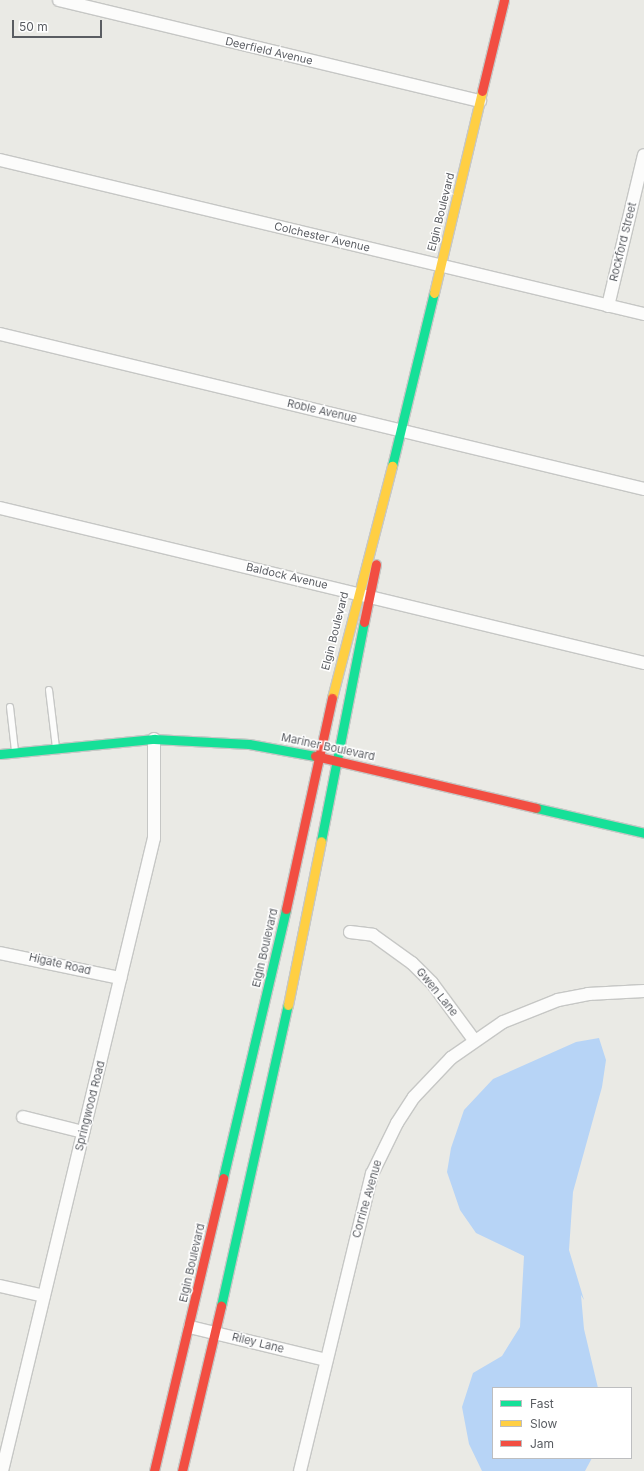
<!DOCTYPE html>
<html>
<head>
<meta charset="utf-8">
<style>
	body { margin:0 }
	#map { position:relative; width:644px; height:1471px; overflow:hidden; background:#eaeae5; font-family:Inter,sans-serif }
	div>[style] { position:absolute }
	.water>* { inset:0; background:#b7d4f6 }
	.roads { filter:drop-shadow(1px 0 #c6c7c5) drop-shadow(-1px 0 #c6c7c5) drop-shadow(0 1px #c6c7c5) drop-shadow(0 -1px #c6c7c5) }
	.lane>* { height:6px; margin:-3px; padding:0 3px; transform-origin:3px; border-radius:3px; background:#fcfcfb }
	.street>* { height:12px; margin:-6px; padding:0 6px; transform-origin:6px; border-radius:6px; background:#fcfcfb }
	.fast>* { height:9px; margin:-4.5px; padding:0 4.5px; transform-origin:4.5px; border-radius:4.5px; background:#16e098 }
	.slow>* { height:9px; margin:-4.5px; padding:0 4.5px; transform-origin:4.5px; border-radius:4.5px; background:#ffcf43 }
	.jam>* { height:9px; margin:-4.5px; padding:0 4.5px; transform-origin:4.5px; border-radius:4.5px; background:#f24e42 }
	span { translate:-50% -50%; white-space:nowrap; text-align:center; line-height:1.15; -webkit-text-stroke:3px #fff; paint-order:stroke }
	.street-label { font-size:11px; color:#5a5d62 }
	.legend { position:absolute; left:492px; top:1387px; width:140px; height:72px; box-sizing:border-box; background:#fff; border:1px solid #bdbec0; margin:0; padding:5px 7px; list-style:none; font-size:12px; color:#5a5d62 }
	.legend li { display:flex; align-items:center; gap:8px; height:20px }
	.legend b { width:20px; border:1px solid #bdbec0 }
	.scale { position:absolute; left:12px; top:20px; width:90px; height:18px; box-sizing:border-box; border:2px solid #5a5d62; border-top:0; padding-left:5px; font-size:12px; line-height:14px; white-space:nowrap; color:#5a5d62; -webkit-text-stroke:3px #fff; paint-order:stroke }
</style>
</head>
<body>
<div id="map">
	<div class="water">
		<div style="clip-path:polygon(599px 1038px,606px 1060px,602px 1087px,573px 1192px,569px 1250px,584px 1300px,581px 1295px,584px 1329px,598px 1388px,493px 1388px,493px 1458px,592px 1458px,585px 1471px,482px 1471px,469px 1444px,462px 1407px,473px 1373px,502px 1356px,520px 1327px,524px 1256px,476px 1233px,460px 1210px,447px 1172px,451px 1148px,464px 1110px,493px 1079px,576px 1042px)"></div>
	</div>
	<div class="roads">
		<div class="lane">
			<div style="left:49px;top:690px;width:58px;rotate:83.1deg"></div>
			<div style="left:10px;top:707px;width:44px;rotate:83.5deg"></div>
		</div>
		<div class="street">
			<div style="left:59px;top:0;width:433px;rotate:13.5deg"></div>
			<div style="left:0;top:160px;width:662px;rotate:13.45deg"></div>
			<div style="left:608px;top:306px;width:155px;rotate:-76.6deg"></div>
			<div style="left:0;top:334px;width:662px;rotate:13.53deg"></div>
			<div style="left:0;top:508px;width:662px;rotate:13.53deg"></div>
			<div style="left:350px;top:932px;width:23px;rotate:7deg"></div>
			<div style="left:373px;top:935px;width:48px;rotate:35.7deg"></div>
			<div style="left:412px;top:963px;width:28px;rotate:45deg"></div>
			<div style="left:432px;top:983px;width:71px;rotate:53.6deg"></div>
			<div style="left:0;top:953px;width:123px;rotate:11.8deg"></div>
			<div style="left:23px;top:1117px;width:62px;rotate:14deg"></div>
			<div style="left:0;top:1286px;width:45px;rotate:12.8deg"></div>
			<div style="left:190px;top:1327px;width:140px;rotate:13.6deg"></div>
			<div style="left:2px;top:1471px;width:651px;rotate:-76.5deg"></div>
			<div style="left:154px;top:838px;width:99px;rotate:-90deg"></div>
			<div style="left:300px;top:1471px;width:306px;rotate:-76.4deg"></div>
			<div style="left:372px;top:1174px;width:57px;rotate:-63.9deg"></div>
			<div style="left:397px;top:1123px;width:31px;rotate:-57deg"></div>
			<div style="left:414px;top:1097px;width:54px;rotate:-46.5deg"></div>
			<div style="left:451px;top:1058px;width:63px;rotate:-34.7deg"></div>
			<div style="left:503px;top:1022px;width:59px;rotate:-21.8deg"></div>
			<div style="left:558px;top:1000px;width:31px;rotate:-11deg"></div>
			<div style="left:588px;top:994px;width:56px;rotate:-3.1deg"></div>
		</div>
		<div class="fast">
			<div style="left:392px;top:466px;width:178px;rotate:-76.4deg"></div>
			<div style="left:0;top:754px;width:155px;rotate:-5.6deg"></div>
			<div style="left:154px;top:739px;width:95px;rotate:3deg"></div>
			<div style="left:249px;top:744px;width:67px;rotate:10.3deg"></div>
			<div style="left:536px;top:808px;width:111px;rotate:13deg"></div>
			<div style="left:321px;top:841px;width:223px;rotate:-78.9deg"></div>
			<div style="left:223px;top:1178px;width:276px;rotate:-76.8deg"></div>
			<div style="left:221px;top:1306px;width:308px;rotate:-77.5deg"></div>
		</div>
		<div class="slow">
			<div style="left:434px;top:293px;width:208px;rotate:-76.6deg"></div>
			<div style="left:332px;top:698px;width:240px;rotate:-75.5deg"></div>
			<div style="left:288px;top:1005px;width:167px;rotate:-78.6deg"></div>
		</div>
		<div class="jam">
			<div style="left:482px;top:91px;width:94px;rotate:-76.4deg"></div>
			<div style="left:364px;top:622px;width:59px;rotate:-78.3deg"></div>
			<div style="left:315px;top:756px;width:227px;rotate:13.2deg"></div>
			<div style="left:286px;top:909px;width:216px;rotate:-77.7deg"></div>
			<div style="left:154px;top:1471px;width:301px;rotate:-76.7deg"></div>
			<div style="left:182px;top:1471px;width:170px;rotate:-76.7deg"></div>
		</div>
	</div>
	<div class="street-label">
		<span style="left:269px;top:51px;rotate:13deg">Deerfield Avenue</span>
		<span style="left:441px;top:212px;rotate:-76deg">Elgin Boulevard</span>
		<span style="left:322px;top:237px;rotate:13deg">Colchester Avenue</span>
		<span style="left:623px;top:242px;rotate:-76deg">Rockford Street</span>
		<span style="left:322px;top:411px;rotate:13deg">Roble Avenue</span>
		<span style="left:287px;top:576px;rotate:13deg">Baldock Avenue</span>
		<span style="left:335px;top:631px;rotate:-76deg">Elgin Boulevard</span>
		<span style="left:328px;top:747px;rotate:12deg">Mariner Boulevard</span>
		<span style="left:265px;top:948px;rotate:-77deg">Elgin Boulevard</span>
		<span style="left:60px;top:964px;rotate:13deg">Higate Road</span>
		<span style="left:437px;top:992px;rotate:51deg">Gwen Lane</span>
		<span style="left:90px;top:1106px;rotate:-76deg">Springwood Road</span>
		<span style="left:367px;top:1199px;rotate:-74deg">Corrine Avenue</span>
		<span style="left:192px;top:1263px;rotate:-77deg">Elgin Boulevard</span>
		<span style="left:258px;top:1343px;rotate:14deg">Riley Lane</span>
	</div>
	<ul class="legend">
	<li><b style="height:5px;background:#16e098"></b>Fast</li>
	<li><b style="height:5px;background:#ffcf43"></b>Slow</li>
	<li><b style="height:5px;background:#f24e42"></b>Jam</li>
	</ul>
	<div class="scale">50 m</div>
</div>
</body>
</html>
